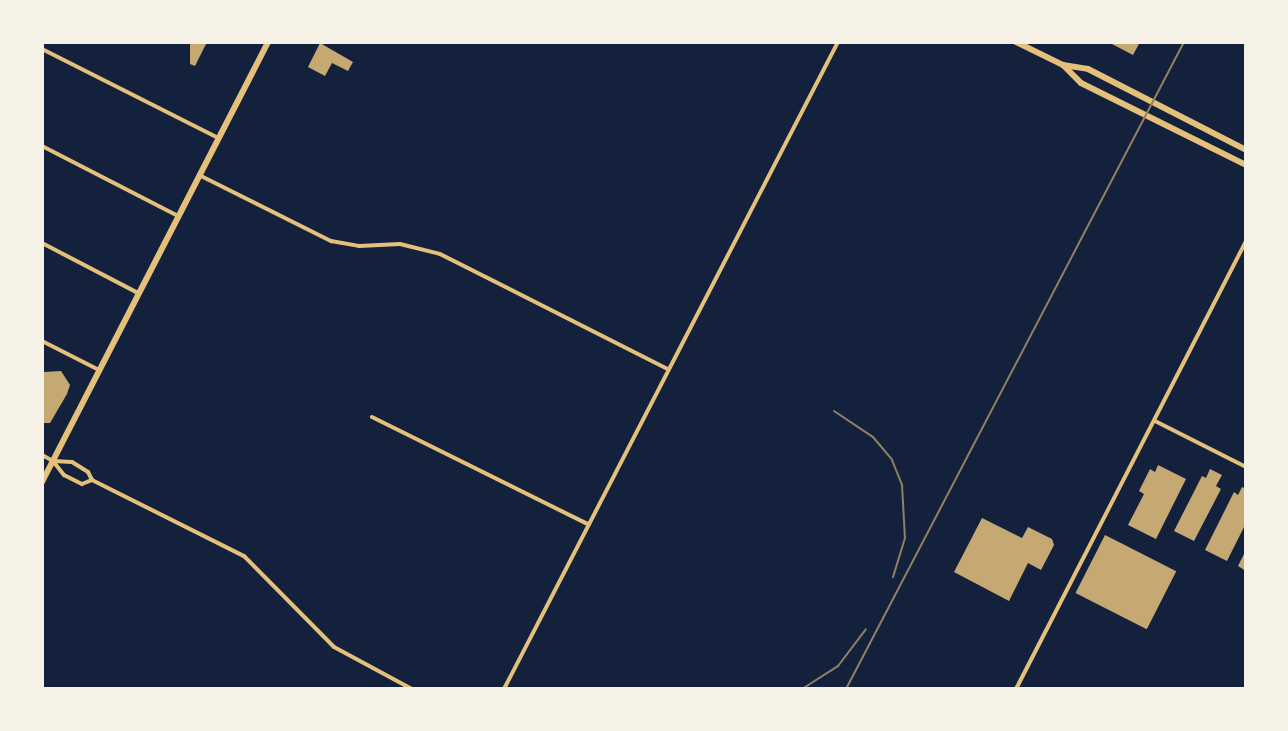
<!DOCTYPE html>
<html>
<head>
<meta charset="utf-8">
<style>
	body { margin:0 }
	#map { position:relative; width:1288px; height:731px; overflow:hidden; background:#14213d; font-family:Overpass,sans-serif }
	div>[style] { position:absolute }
	.building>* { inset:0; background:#c6a872; transform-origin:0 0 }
	.minor>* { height:4px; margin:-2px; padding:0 2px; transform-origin:2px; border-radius:2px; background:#e5c07b }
	.secondary>* { height:6px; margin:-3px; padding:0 3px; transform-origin:3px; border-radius:3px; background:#e5c07b }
	.rail>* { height:2px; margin:-1px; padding:0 1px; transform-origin:1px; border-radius:1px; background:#918062 }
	span { translate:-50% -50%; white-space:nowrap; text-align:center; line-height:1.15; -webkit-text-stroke:8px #f6f1e7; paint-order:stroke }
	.frame { position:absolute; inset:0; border:44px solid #f6f1e7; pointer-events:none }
</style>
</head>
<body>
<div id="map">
	<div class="building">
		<div style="clip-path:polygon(190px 42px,207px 42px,195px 66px,190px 64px)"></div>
		<div style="clip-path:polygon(1108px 42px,1140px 42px,1133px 55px)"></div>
		<div style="clip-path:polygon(320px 43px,353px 62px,348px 71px,332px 63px,325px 76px,308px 67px)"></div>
		<div style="clip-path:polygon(61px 371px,70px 385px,67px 394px,50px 423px,42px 423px,42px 375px,44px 372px)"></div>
		<div style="clip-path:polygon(1158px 465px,1186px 479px,1156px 539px,1128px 525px,1144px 494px,1139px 491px,1150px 469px,1155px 472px)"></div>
		<div style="clip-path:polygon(1210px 469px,1222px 475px,1216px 486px,1221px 489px,1194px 541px,1174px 531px,1202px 476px,1206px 478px)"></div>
		<div style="clip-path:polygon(1242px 487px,1246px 489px,1246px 523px,1227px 561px,1205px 550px,1234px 492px,1238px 495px)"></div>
		<div style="clip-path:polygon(982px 518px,1022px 538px,1028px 527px,1052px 539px,1054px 545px,1041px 570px,1028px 563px,1009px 601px,954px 572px)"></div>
		<div style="left:1105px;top:535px;width:80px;height:65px;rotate:27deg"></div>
		<div style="clip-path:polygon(1246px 550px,1246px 571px,1238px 566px)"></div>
	</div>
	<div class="minor">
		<div style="left:42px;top:49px;width:197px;rotate:26.8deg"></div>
		<div style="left:42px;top:146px;width:153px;rotate:27.2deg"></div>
		<div style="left:199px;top:175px;width:148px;rotate:26.6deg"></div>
		<div style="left:331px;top:241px;width:28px;rotate:10deg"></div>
		<div style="left:359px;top:246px;width:41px;rotate:-2.8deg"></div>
		<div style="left:400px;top:244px;width:41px;rotate:14deg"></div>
		<div style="left:440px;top:254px;width:255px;rotate:26.8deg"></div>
		<div style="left:42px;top:243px;width:108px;rotate:27.5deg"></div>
		<div style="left:42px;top:341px;width:64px;rotate:27deg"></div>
		<div style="left:372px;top:417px;width:241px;rotate:26.4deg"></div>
		<div style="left:1155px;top:421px;width:102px;rotate:26.8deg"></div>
		<div style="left:42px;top:455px;width:13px;rotate:29deg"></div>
		<div style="left:53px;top:461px;width:19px;rotate:3deg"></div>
		<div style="left:72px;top:462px;width:19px;rotate:32deg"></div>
		<div style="left:88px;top:472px;width:9px;rotate:63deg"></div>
		<div style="left:92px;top:480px;width:170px;rotate:26.6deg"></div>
		<div style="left:244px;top:556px;width:128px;rotate:45.3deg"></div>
		<div style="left:334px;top:647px;width:89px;rotate:28.3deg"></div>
		<div style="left:53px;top:461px;width:18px;rotate:52deg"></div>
		<div style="left:64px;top:475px;width:20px;rotate:27deg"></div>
		<div style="left:82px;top:484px;width:11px;rotate:-22deg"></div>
		<div style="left:504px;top:689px;width:728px;rotate:-62.7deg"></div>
		<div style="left:1016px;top:689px;width:504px;rotate:-62.82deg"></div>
	</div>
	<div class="secondary">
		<div style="left:1016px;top:42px;width:52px;rotate:26.1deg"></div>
		<div style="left:1063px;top:65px;width:25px;rotate:9deg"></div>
		<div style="left:1088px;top:69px;width:178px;rotate:27.1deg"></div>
		<div style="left:1063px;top:65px;width:25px;rotate:45deg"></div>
		<div style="left:1081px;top:83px;width:184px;rotate:26.4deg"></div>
		<div style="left:42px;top:482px;width:495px;rotate:-62.8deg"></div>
	</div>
	<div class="rail">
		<div style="left:834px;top:411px;width:47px;rotate:33.7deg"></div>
		<div style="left:873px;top:437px;width:30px;rotate:50deg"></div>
		<div style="left:892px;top:460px;width:27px;rotate:68deg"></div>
		<div style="left:902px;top:485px;width:53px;rotate:86.8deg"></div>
		<div style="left:905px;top:538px;width:41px;rotate:107.1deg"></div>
		<div style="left:802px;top:689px;width:43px;rotate:-32.6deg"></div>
		<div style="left:838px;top:666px;width:46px;rotate:-52.9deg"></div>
		<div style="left:846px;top:689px;width:730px;rotate:-62.42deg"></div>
	</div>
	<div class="frame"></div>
</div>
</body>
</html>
